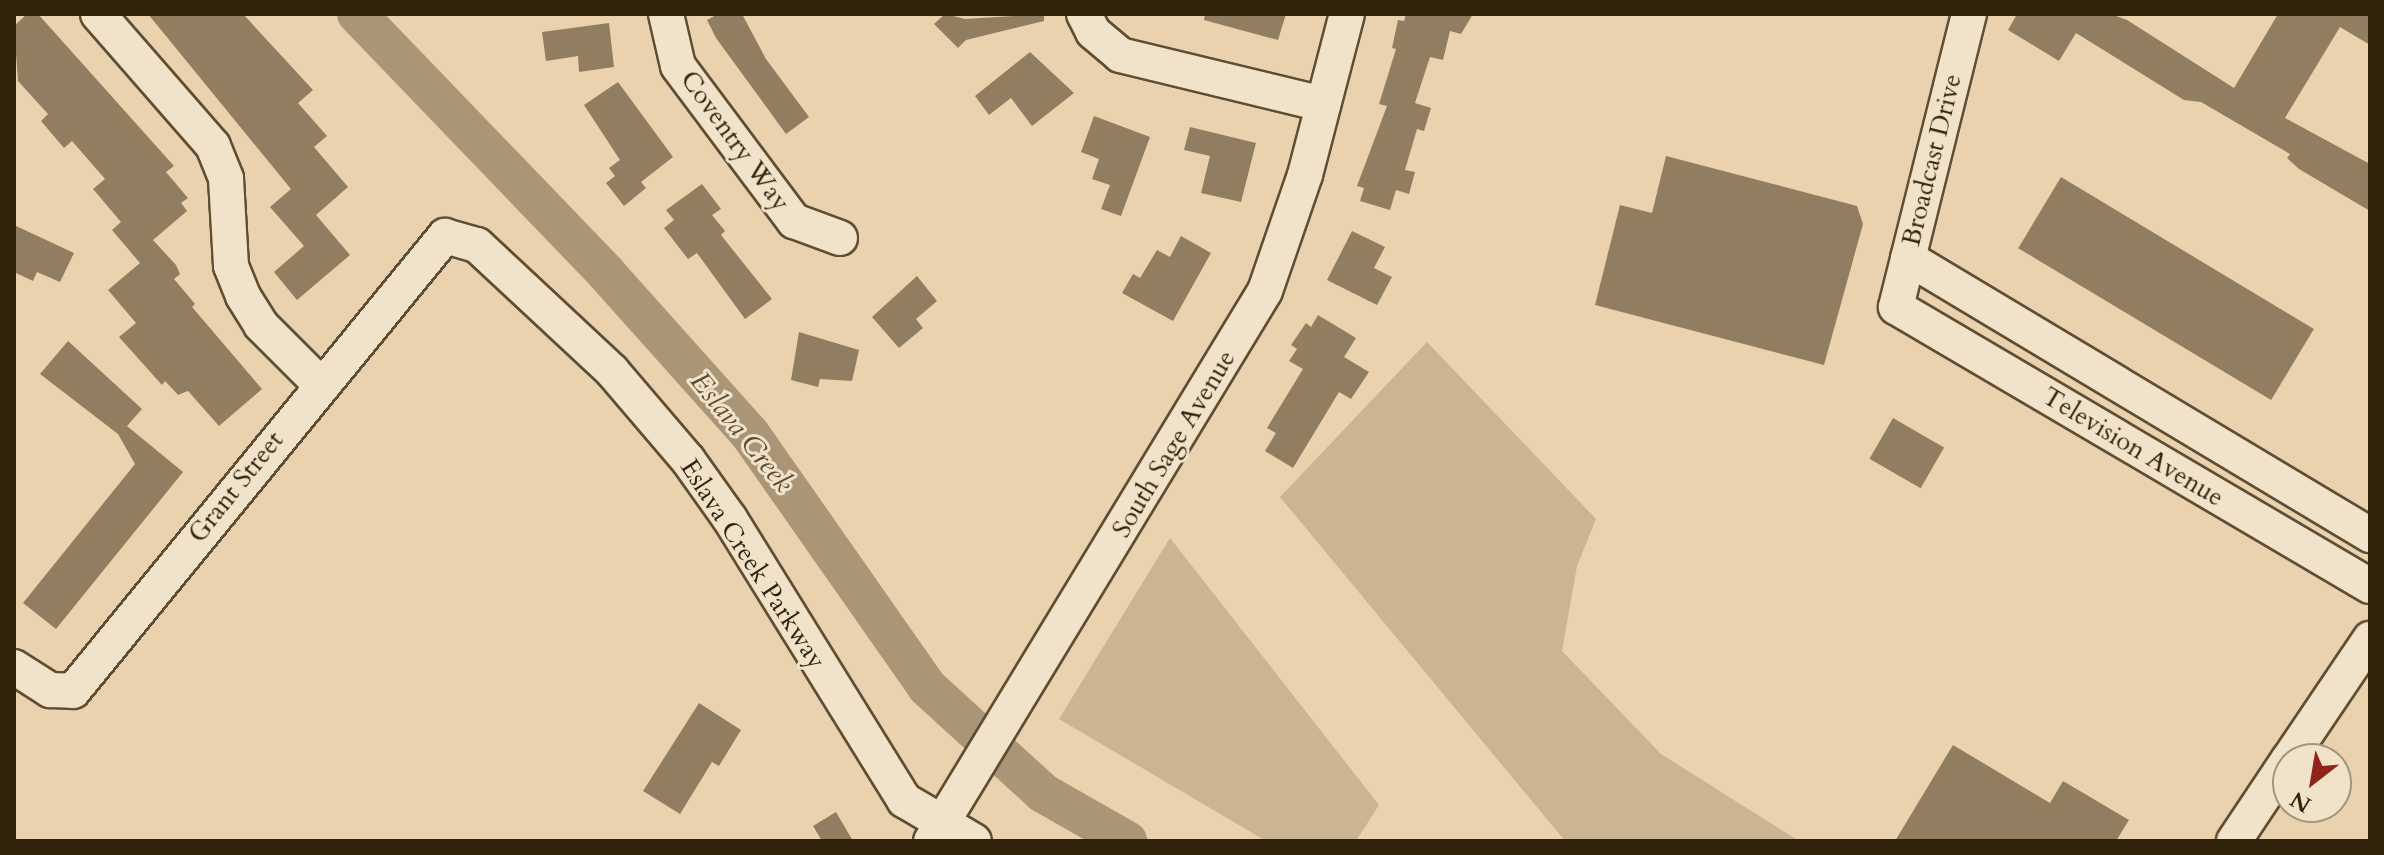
<!DOCTYPE html>
<html>
<head>
<meta charset="utf-8">
<style>
	body { margin:0 }
	#map { position:relative; width:2384px; height:855px; overflow:hidden; background:#e9d2ad; font-family:Cardo,serif }
	div>[style] { position:absolute }
	.green>* { inset:0; background:#cab492 }
	.river>* { height:40px; margin:-20px; padding:0 20px; transform-origin:20px; border-radius:20px; background:#aa9676 }
	.building>* { inset:0; background:#917e60; transform-origin:0 0 }
	.roads { filter:drop-shadow(2px 0 #5f4e34) drop-shadow(-2px 0 #5f4e34) drop-shadow(0 2px #5f4e34) drop-shadow(0 -2px #5f4e34) }
	.minor>* { height:34px; margin:-17px; padding:0 17px; transform-origin:17px; border-radius:17px; background:#f1e2ca }
	span { translate:-50% -50%; white-space:nowrap; text-align:center; line-height:1.15; -webkit-text-stroke:6px #f1e2ca; paint-order:stroke }
	.street-label { font-size:26px; color:#31220c }
	.water-label { font-size:28px; color:#5b4b31; font-style:italic }
	.frame { position:absolute; inset:0; border:16px solid #31220c; pointer-events:none }
	.north { position:absolute; left:2272px; top:743px; width:80px; height:80px; box-sizing:border-box; background:#f1e2ca; border:2px solid #a4957e; border-radius:50%; rotate:211deg; font-size:22px; font-weight:700; line-height:32px; text-align:center; color:#31220c }
	.north::after { content:''; display:block; margin:auto; width:28px; height:36px; background:#8f2418; clip-path:polygon(50% 0,100% 100%,50% 72%,0 100%) }
</style>
</head>
<body>
<div id="map">
	<div class="green">
		<div style="clip-path:polygon(1427px 342px,1596px 519px,1577px 566px,1562px 651px,1661px 754px,1799px 841px,1565px 841px,1280px 497px)"></div>
		<div style="clip-path:polygon(1170px 538px,1379px 805px,1356px 841px,1266px 841px,1059px 719px)"></div>
	</div>
	<div class="river">
		<div style="left:357px;top:14px;width:359px;rotate:46.1deg"></div>
		<div style="left:606px;top:273px;width:216px;rotate:48.2deg"></div>
		<div style="left:750px;top:434px;width:309px;rotate:55deg"></div>
		<div style="left:927px;top:687px;width:157px;rotate:42.4deg"></div>
		<div style="left:1043px;top:793px;width:97px;rotate:29.7deg"></div>
	</div>
	<div class="building">
		<div style="clip-path:polygon(27px 14px,38px 14px,174px 166px,166px 172px,188px 198px,181px 203px,187px 211px,153px 240px,176px 265px,180px 274px,174px 279px,195px 304px,192px 307px,262px 389px,219px 426px,188px 391px,178px 395px,165px 381px,162px 385px,119px 337px,136px 323px,108px 290px,140px 263px,112px 230px,121px 222px,93px 189px,105px 179px,72px 141px,64px 148px,41px 121px,48px 114px,18px 81px,14px 26px)"></div>
		<div style="clip-path:polygon(148px 14px,243px 14px,313px 90px,298px 103px,327px 136px,314px 147px,348px 187px,316px 215px,350px 255px,297px 300px,274px 272px,304px 246px,270px 207px,291px 189px)"></div>
		<div style="clip-path:polygon(718px 14px,742px 14px,766px 59px,809px 117px,786px 134px,716px 38px,707px 20px)"></div>
		<div style="clip-path:polygon(945px 14px,965px 19px,1044px 14px,1044px 21px,966px 40px,958px 48px,934px 24px)"></div>
		<div style="clip-path:polygon(1205px 14px,1286px 14px,1278px 40px,1204px 20px)"></div>
		<div style="clip-path:polygon(1406px 14px,1473px 14px,1461px 34px,1450px 31px,1443px 60px,1430px 57px,1415px 103px,1431px 108px,1424px 131px,1417px 129px,1405px 170px,1415px 172px,1409px 194px,1396px 190px,1390px 210px,1360px 201px,1364px 188px,1357px 186px,1387px 106px,1379px 104px,1396px 49px,1392px 48px,1398px 20px,1404px 21px)"></div>
		<div style="clip-path:polygon(2017px 14px,2111px 14px,2127px 20px,2234px 88px,2278px 14px,2370px 14px,2370px 45px,2340px 27px,2285px 118px,2370px 164px,2370px 211px,2299px 169px,2287px 158px,2290px 154px,2201px 102px,2184px 100px,2076px 33px,2059px 61px,2008px 30px)"></div>
		<div style="clip-path:polygon(609px 23px,614px 67px,579px 72px,578px 56px,546px 61px,542px 32px)"></div>
		<div style="clip-path:polygon(1030px 52px,1074px 93px,1032px 126px,1011px 98px,989px 115px,975px 96px)"></div>
		<div style="clip-path:polygon(618px 82px,673px 157px,641px 182px,646px 188px,624px 206px,606px 183px,615px 176px,609px 168px,620px 160px,584px 105px)"></div>
		<div style="clip-path:polygon(1094px 116px,1150px 137px,1121px 216px,1101px 209px,1110px 185px,1092px 179px,1099px 159px,1081px 152px)"></div>
		<div style="clip-path:polygon(1190px 127px,1256px 143px,1241px 202px,1201px 193px,1210px 156px,1184px 150px)"></div>
		<div style="clip-path:polygon(1666px 156px,1857px 206px,1863px 224px,1824px 365px,1595px 305px,1620px 205px,1652px 213px)"></div>
		<div style="left:2061px;top:177px;width:295px;height:83px;rotate:31deg"></div>
		<div style="clip-path:polygon(702px 184px,721px 209px,712px 215px,725px 231px,721px 235px,772px 299px,745px 319px,697px 253px,688px 259px,664px 228px,674px 220px,666px 210px)"></div>
		<div style="clip-path:polygon(14px 225px,74px 253px,60px 282px,37px 272px,33px 281px,14px 272px)"></div>
		<div style="clip-path:polygon(1352px 231px,1385px 247px,1374px 268px,1392px 277px,1377px 305px,1327px 280px)"></div>
		<div style="clip-path:polygon(1181px 236px,1211px 253px,1173px 321px,1122px 293px,1133px 274px,1140px 278px,1157px 250px,1170px 257px)"></div>
		<div style="clip-path:polygon(917px 276px,937px 301px,916px 319px,923px 328px,899px 348px,872px 317px)"></div>
		<div style="clip-path:polygon(1318px 315px,1356px 338px,1344px 357px,1369px 372px,1351px 399px,1339px 392px,1293px 468px,1265px 451px,1276px 433px,1267px 428px,1303px 369px,1289px 361px,1297px 349px,1291px 345px,1306px 323px,1311px 327px)"></div>
		<div style="clip-path:polygon(799px 332px,859px 350px,852px 381px,820px 379px,818px 387px,791px 380px)"></div>
		<div style="clip-path:polygon(68px 341px,142px 409px,127px 426px,183px 472px,56px 629px,23px 603px,135px 464px,118px 434px,40px 374px)"></div>
		<div style="left:1893px;top:418px;width:59px;height:47px;rotate:30deg"></div>
		<div style="clip-path:polygon(699px 703px,741px 730px,719px 766px,712px 762px,680px 814px,643px 791px)"></div>
		<div style="clip-path:polygon(1953px 745px,2050px 803px,2063px 781px,2129px 820px,2116px 841px,1895px 841px)"></div>
		<div style="clip-path:polygon(836px 812px,853px 841px,822px 841px,813px 826px)"></div>
	</div>
	<div class="roads">
		<div class="minor">
			<div style="left:98px;top:14px;width:175px;rotate:48.9deg"></div>
			<div style="left:213px;top:146px;width:35px;rotate:68deg"></div>
			<div style="left:226px;top:179px;width:87px;rotate:86.7deg"></div>
			<div style="left:231px;top:266px;width:32px;rotate:68deg"></div>
			<div style="left:243px;top:296px;width:34px;rotate:58deg"></div>
			<div style="left:261px;top:325px;width:83px;rotate:45deg"></div>
			<div style="left:666px;top:14px;width:53px;rotate:77deg"></div>
			<div style="left:678px;top:66px;width:194px;rotate:53.2deg"></div>
			<div style="left:794px;top:221px;width:49px;rotate:20.3deg"></div>
			<div style="left:1084px;top:14px;width:20px;rotate:63deg"></div>
			<div style="left:1093px;top:32px;width:35px;rotate:40deg"></div>
			<div style="left:1120px;top:55px;width:209px;rotate:13.6deg"></div>
			<div style="left:1969px;top:14px;width:302px;rotate:104deg"></div>
			<div style="left:1896px;top:307px;width:550px;rotate:30.48deg"></div>
			<div style="left:1908px;top:258px;width:539px;rotate:30.95deg"></div>
			<div style="left:14px;top:667px;width:43px;rotate:32.6deg"></div>
			<div style="left:50px;top:690px;width:23px;rotate:2deg"></div>
			<div style="left:73px;top:691px;width:588px;rotate:-50.73deg"></div>
			<div style="left:445px;top:236px;width:33px;rotate:16deg"></div>
			<div style="left:477px;top:245px;width:185px;rotate:43deg"></div>
			<div style="left:612px;top:371px;width:117px;rotate:49.5deg"></div>
			<div style="left:688px;top:460px;width:72px;rotate:54.6deg"></div>
			<div style="left:730px;top:519px;width:331px;rotate:58.2deg"></div>
			<div style="left:904px;top:800px;width:81px;rotate:30.4deg"></div>
			<div style="left:2289px;top:759px;width:145px;rotate:-56deg"></div>
			<div style="left:931px;top:841px;width:643px;rotate:-58.73deg"></div>
			<div style="left:1265px;top:291px;width:123px;rotate:-71deg"></div>
			<div style="left:1305px;top:175px;width:166px;rotate:-75.4deg"></div>
			<div style="left:2234px;top:841px;width:97px;rotate:-56.3deg"></div>
		</div>
	</div>
	<div class="street-label">
		<span style="left:735px;top:141px;rotate:54deg">Coventry Way</span>
		<span style="left:1932px;top:160px;rotate:-76deg">Broadcast Drive</span>
		<span style="left:1174px;top:444px;rotate:-59deg">South Sage Avenue</span>
		<span style="left:2133px;top:447px;rotate:31deg">Television Avenue</span>
		<span style="left:236px;top:487px;rotate:-51deg">Grant Street</span>
		<span style="left:753px;top:564px;rotate:57deg">Eslava Creek Parkway</span>
	</div>
	<div class="water-label">
		<span style="left:742px;top:432px;rotate:51deg">Eslava Creek</span>
	</div>
	<div class="frame"></div>
	<div class="north">N</div>
</div>
</body>
</html>
